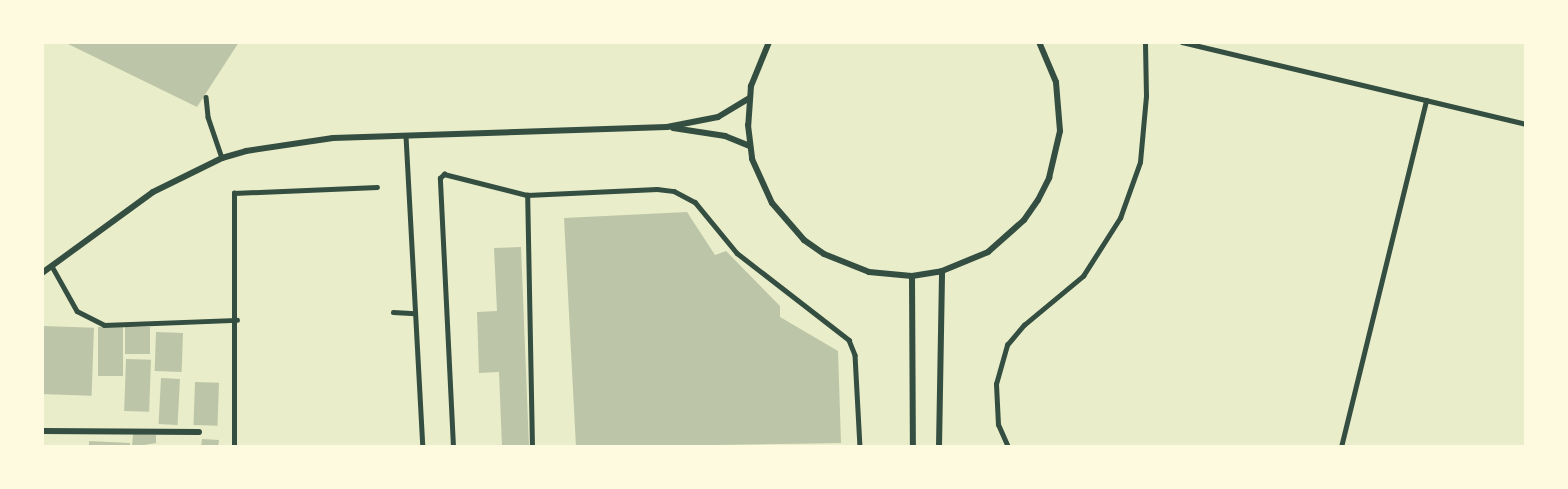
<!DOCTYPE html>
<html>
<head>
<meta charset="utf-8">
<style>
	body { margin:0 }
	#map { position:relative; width:1568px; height:489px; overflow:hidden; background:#e9edc9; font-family:"Varela Round",sans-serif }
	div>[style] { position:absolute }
	.building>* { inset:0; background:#bcc5a7; transform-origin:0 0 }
	.service>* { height:4.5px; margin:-2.25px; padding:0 2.25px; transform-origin:2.25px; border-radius:2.25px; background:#344e41 }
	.minor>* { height:6px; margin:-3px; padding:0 3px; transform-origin:3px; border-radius:3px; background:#344e41 }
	span { translate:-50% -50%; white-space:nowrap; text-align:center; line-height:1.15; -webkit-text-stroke:4.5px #fefae0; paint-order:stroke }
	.frame { position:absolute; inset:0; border:44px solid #fefae0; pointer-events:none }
</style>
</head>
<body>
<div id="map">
	<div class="building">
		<div style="clip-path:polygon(64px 42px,239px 42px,197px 107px)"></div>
		<div style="clip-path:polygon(687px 212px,715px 255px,726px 251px,780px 306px,780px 317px,838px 351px,841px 443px,576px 447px,564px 218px)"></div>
		<div style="clip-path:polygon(521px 247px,529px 447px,502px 447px,499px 372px,479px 373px,477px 312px,497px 311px,494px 248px)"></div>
		<div style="left:42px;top:326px;width:52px;height:68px;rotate:2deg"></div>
		<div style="left:98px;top:327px;width:25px;height:49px"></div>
		<div style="left:125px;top:327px;width:25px;height:27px"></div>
		<div style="left:156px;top:332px;width:27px;height:39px;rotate:2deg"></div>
		<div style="left:126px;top:359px;width:25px;height:52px;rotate:2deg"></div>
		<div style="left:161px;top:378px;width:19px;height:46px;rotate:3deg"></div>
		<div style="left:195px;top:382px;width:24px;height:43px;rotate:2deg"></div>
		<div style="clip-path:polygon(133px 434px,156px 435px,156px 443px,132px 447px)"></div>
		<div style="clip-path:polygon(202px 439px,219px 440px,218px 447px,201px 447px)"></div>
		<div style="clip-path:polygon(89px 441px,130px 443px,130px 447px,89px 447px)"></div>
	</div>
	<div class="service">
		<div style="left:1182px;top:42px;width:354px;rotate:13.4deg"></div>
		<div style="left:206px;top:97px;width:20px;rotate:84deg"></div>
		<div style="left:208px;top:117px;width:43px;rotate:71.1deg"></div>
		<div style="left:406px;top:136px;width:311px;rotate:86.9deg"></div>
		<div style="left:53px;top:268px;width:49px;rotate:60.8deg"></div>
		<div style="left:77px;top:311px;width:30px;rotate:27deg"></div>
		<div style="left:104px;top:325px;width:133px;rotate:-2.2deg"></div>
		<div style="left:393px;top:312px;width:22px;rotate:3deg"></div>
		<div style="left:234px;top:447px;width:254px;rotate:-90deg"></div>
		<div style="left:234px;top:193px;width:143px;rotate:-2.4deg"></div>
		<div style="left:453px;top:447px;width:269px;rotate:-92.8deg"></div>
		<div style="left:440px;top:178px;width:6px;rotate:-45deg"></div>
		<div style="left:444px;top:174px;width:86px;rotate:14.2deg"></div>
		<div style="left:532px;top:447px;width:252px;rotate:-91.1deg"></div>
		<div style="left:527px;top:195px;width:130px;rotate:-2.6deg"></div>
		<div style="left:657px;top:189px;width:17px;rotate:7deg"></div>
		<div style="left:674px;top:191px;width:24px;rotate:28deg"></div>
		<div style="left:695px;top:202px;width:66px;rotate:50.5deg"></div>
		<div style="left:737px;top:253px;width:142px;rotate:37.8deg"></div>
		<div style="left:849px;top:340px;width:16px;rotate:68deg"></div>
		<div style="left:855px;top:355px;width:92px;rotate:86.9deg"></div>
		<div style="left:1008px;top:447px;width:24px;rotate:-114deg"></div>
		<div style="left:998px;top:425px;width:41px;rotate:-92.8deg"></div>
		<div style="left:996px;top:384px;width:41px;rotate:-74.2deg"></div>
		<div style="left:1007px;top:345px;width:26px;rotate:-50deg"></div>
		<div style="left:1024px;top:325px;width:77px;rotate:-39.7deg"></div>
		<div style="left:1083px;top:276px;width:69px;rotate:-57.5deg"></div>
		<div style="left:1120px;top:218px;width:59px;rotate:-70.3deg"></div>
		<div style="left:1140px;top:162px;width:66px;rotate:-84.8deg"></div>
		<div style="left:1146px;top:96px;width:54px;rotate:-91.1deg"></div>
		<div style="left:1341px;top:447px;width:357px;rotate:-76.2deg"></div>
	</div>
	<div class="minor">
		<div style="left:769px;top:42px;width:48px;rotate:112.2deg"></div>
		<div style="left:751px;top:86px;width:39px;rotate:94deg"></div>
		<div style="left:748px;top:125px;width:34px;rotate:83deg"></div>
		<div style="left:752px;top:159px;width:48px;rotate:65.6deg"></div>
		<div style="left:772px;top:203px;width:49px;rotate:49.1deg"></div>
		<div style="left:804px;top:240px;width:24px;rotate:35deg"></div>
		<div style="left:824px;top:254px;width:48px;rotate:21.8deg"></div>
		<div style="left:869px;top:272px;width:43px;rotate:5.3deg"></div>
		<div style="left:912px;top:276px;width:30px;rotate:-9deg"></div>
		<div style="left:942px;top:271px;width:50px;rotate:-22.4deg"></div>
		<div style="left:988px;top:252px;width:48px;rotate:-41.6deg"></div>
		<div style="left:1024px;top:220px;width:24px;rotate:-55deg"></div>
		<div style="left:1038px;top:200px;width:25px;rotate:-63deg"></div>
		<div style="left:1049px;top:178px;width:48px;rotate:-76.8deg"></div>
		<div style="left:1060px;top:131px;width:49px;rotate:-94.7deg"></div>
		<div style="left:1056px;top:82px;width:43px;rotate:-113deg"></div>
		<div style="left:673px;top:128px;width:53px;rotate:8.7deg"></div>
		<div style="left:725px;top:136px;width:27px;rotate:22deg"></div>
		<div style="left:42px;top:273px;width:137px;rotate:-36.1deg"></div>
		<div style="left:153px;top:192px;width:77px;rotate:-26.2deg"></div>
		<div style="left:222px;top:158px;width:25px;rotate:-16deg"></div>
		<div style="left:246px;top:151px;width:88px;rotate:-8.5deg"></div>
		<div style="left:333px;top:138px;width:334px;rotate:-1.9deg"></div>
		<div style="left:667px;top:127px;width:52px;rotate:-11.1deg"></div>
		<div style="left:718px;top:117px;width:37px;rotate:-31deg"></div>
		<div style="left:912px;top:276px;width:171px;rotate:89.7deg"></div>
		<div style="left:42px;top:431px;width:157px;rotate:0.4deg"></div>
		<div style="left:939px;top:447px;width:176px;rotate:-89deg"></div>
	</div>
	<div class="frame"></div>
</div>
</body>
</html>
